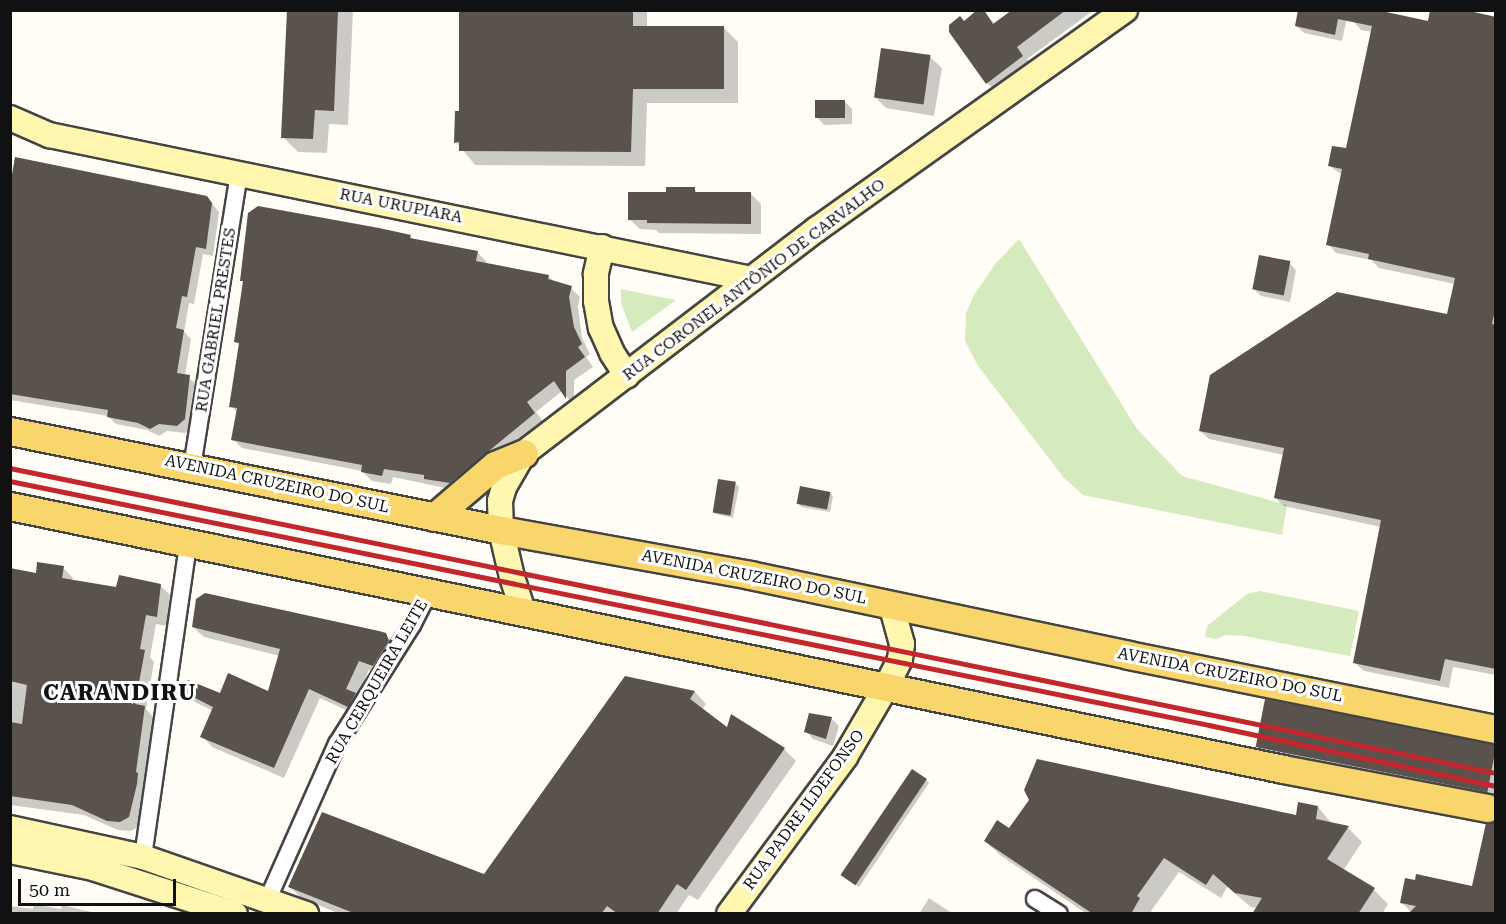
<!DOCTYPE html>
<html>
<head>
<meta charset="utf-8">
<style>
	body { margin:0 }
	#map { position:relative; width:1506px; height:924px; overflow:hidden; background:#fffdf5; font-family:"Roboto Serif",serif }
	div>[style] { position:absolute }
	.green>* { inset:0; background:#d5ebbd }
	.shadow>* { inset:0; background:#0003 }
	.building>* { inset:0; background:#5a524d; transform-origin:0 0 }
	.roads { filter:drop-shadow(2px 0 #444) drop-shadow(-2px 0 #444) drop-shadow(0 2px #444) drop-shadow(0 -2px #444) }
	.street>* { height:16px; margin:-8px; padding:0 8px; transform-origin:8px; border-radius:8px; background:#fff }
	.secondary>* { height:24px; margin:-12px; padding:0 12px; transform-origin:12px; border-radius:12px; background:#fff6b0 }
	.primary>* { height:27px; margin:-13.5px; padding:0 13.5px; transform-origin:13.5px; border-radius:13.5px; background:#f9d66b }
	.rail>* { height:4.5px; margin:-2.25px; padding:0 2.25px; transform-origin:2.25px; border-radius:2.25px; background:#c4262e }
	span { translate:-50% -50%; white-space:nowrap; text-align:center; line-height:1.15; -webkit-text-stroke:6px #fff; paint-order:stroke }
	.street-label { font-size:16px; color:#111 }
	.district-label { font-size:22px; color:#111; font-weight:700; letter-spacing:1.5px }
	.frame { position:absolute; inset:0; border:12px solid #111; pointer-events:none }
	.scale { position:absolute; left:18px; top:879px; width:158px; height:27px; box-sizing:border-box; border:3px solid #111; border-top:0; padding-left:8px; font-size:18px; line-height:21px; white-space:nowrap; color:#111; -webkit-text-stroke:4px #fff; paint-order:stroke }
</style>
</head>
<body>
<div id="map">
	<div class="green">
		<div style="clip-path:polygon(1019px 239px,1137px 429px,1182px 476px,1287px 505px,1282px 535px,1083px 495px,1064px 478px,978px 366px,965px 341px,966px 313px,974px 295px,996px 263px)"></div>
		<div style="clip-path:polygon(621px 289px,640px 293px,676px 300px,632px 332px,621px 303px)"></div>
		<div style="clip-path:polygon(1260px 591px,1359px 611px,1350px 656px,1244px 636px,1226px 635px,1216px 639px,1205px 637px,1207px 626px,1247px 594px)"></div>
	</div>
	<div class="shadow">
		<div style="clip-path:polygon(288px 10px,353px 10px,348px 125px,329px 124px,327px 153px,298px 152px,283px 137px)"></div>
		<div style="clip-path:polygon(461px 10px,647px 10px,647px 27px,724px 28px,738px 42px,738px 103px,647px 103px,645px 166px,475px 165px,456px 142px,460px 113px)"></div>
		<div style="clip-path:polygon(982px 10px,995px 24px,1014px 10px,1094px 10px,1027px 59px,1033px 67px,999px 94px,987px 83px)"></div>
		<div style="clip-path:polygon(1348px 13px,1342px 41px,1304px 33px,1296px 26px)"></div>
		<div style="clip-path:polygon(1496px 18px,1496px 675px,1453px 667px,1449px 688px,1364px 671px,1355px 663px,1381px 527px,1284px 506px,1275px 498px,1284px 455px,1209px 439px,1200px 431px,1448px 316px,1455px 284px,1379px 268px,1371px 260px,1336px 253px,1328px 244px,1342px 175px,1330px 166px,1347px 150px,1372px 32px,1361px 30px,1353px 21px,1429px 23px)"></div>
		<div style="clip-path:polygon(930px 57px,942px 68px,934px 116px,886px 108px,875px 97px)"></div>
		<div style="clip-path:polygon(845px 102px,852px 109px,852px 124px,824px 125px,817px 117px)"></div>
		<div style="clip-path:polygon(694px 189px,699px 194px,751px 194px,761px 204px,761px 234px,659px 233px,656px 230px,640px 229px,629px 219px,668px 193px)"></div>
		<div style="clip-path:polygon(207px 197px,219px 212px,213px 256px,203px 254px,194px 304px,189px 303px,184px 332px,191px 339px,185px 376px,197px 384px,192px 427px,185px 433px,167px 431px,159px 436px,147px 430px,116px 424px,108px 416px,10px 400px,10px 279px)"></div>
		<div style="clip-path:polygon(410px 236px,415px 241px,477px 252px,486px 261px,486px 264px,548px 276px,555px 282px,571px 288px,580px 297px,578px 307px,582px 338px,590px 354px,586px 357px,593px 367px,574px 380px,574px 406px,562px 391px,536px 412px,544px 423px,459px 491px,393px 477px,391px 484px,372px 481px,362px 471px,242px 448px,233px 439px,238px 413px,231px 406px,240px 346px,236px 341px,244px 283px,241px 280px)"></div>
		<div style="clip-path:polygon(1289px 263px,1296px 270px,1290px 302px,1261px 296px,1253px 288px)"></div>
		<div style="clip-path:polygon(735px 483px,739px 487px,733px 518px,716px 514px,713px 511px)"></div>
		<div style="clip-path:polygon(830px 493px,833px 496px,830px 512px,801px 507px,798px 503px)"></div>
		<div style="clip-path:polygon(63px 568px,73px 578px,72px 581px,117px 589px,160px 585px,170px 595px,167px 626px,156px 624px,150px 657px,154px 662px,146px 709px,154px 718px,145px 782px,147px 784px,139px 827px,130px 831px,118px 830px,84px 815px,10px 805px,10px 570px,37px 575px)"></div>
		<div style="clip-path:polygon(193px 627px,385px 635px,396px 645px,384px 676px,369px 670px,357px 697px,359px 716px,320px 698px,284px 778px,212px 747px,202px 736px,213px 711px,195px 702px,184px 691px,220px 694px,269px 693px,280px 656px,204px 637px)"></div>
		<div style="clip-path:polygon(626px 678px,695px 692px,706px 704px,702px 710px,728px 729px,732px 716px,784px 749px,796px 761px,698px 900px,689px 895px,676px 914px,340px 914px,301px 898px,290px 887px,485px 875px)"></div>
		<div style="clip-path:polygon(831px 718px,839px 726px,833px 746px,813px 739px,806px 731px)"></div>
		<div style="clip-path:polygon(1496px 746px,1496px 800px,1265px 755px,1257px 747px)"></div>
		<div style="clip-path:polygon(926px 780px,929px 783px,859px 887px,844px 877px)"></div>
		<div style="clip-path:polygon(1318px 807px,1332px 824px,1348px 828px,1362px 842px,1343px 871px,1374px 890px,1388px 904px,1382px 914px,1254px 914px,1257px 908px,1251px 907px,1227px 887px,1221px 898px,1179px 872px,1151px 911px,1153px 914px,1087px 914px,1000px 855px,985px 841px,1009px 830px,1297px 817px)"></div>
		<div style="clip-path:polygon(1493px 824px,1496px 914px,1411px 912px,1402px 903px,1473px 887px,1486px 825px)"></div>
		<div style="clip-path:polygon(929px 898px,953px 914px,919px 914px)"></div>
		<div style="clip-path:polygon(33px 904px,61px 909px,62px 905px,100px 914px,10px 914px,10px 906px,33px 909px)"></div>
	</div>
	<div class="building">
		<div style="clip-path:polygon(287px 10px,338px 10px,334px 111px,315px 110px,313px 139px,281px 138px)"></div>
		<div style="clip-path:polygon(459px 10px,633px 10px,633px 26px,724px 26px,724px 89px,633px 89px,631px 152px,459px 151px,459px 142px,454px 143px,455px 111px,459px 111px)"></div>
		<div style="clip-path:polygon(977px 10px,984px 10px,993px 24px,1012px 10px,1066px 10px,1017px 47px,1023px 56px,986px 84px,949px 32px,949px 25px,960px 16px,964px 21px)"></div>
		<div style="clip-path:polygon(1298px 10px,1377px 10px,1428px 21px,1430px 10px,1465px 10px,1496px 17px,1496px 305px,1492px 324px,1496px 325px,1496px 669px,1445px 659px,1440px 681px,1353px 663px,1381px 520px,1274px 498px,1284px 448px,1199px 431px,1210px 375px,1337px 292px,1447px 314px,1455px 278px,1368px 259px,1369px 254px,1326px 245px,1342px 169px,1328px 166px,1332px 146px,1346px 148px,1372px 26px,1338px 19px,1335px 35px,1295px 26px)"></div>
		<div style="left:881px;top:48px;width:50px;height:50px;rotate:8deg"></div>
		<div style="left:815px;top:100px;width:30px;height:18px"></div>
		<div style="clip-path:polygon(15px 157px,207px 196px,212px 203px,206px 249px,196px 247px,187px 297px,182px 296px,176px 328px,184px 330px,177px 373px,190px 375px,185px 419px,177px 426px,159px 424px,150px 429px,138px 423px,107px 417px,108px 410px,10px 394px,10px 186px)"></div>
		<div style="clip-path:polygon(666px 187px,695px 187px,695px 192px,751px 192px,751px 224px,647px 223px,647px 220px,628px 220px,628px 192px,666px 192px)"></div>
		<div style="clip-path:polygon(258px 206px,379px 228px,411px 235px,410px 238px,478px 251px,476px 261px,549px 275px,548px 279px,572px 286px,569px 297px,574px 327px,582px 344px,578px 347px,585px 357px,566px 371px,566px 399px,554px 381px,527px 402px,535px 413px,450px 483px,424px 479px,424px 475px,384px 469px,382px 476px,361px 472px,362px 465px,231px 440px,237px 408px,229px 407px,239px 343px,234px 342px,243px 281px,240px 281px,248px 213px)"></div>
		<div style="left:1259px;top:255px;width:32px;height:35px;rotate:11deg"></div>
		<div style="left:718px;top:479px;width:18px;height:34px;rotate:9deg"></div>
		<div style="left:800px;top:486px;width:31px;height:18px;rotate:11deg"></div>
		<div style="clip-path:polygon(37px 562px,64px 566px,62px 578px,116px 587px,119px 575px,161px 584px,157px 617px,146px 615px,140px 649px,145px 650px,135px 704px,145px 706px,136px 772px,138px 773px,137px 784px,129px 817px,120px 822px,107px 821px,72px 805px,10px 796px,10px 722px,22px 724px,27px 685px,10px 681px,10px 568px,36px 573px)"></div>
		<div style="clip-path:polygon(205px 593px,379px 631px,386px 633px,389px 641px,373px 666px,359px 661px,346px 689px,356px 693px,348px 707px,309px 689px,274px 768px,200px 737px,213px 707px,183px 692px,188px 680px,220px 693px,228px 673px,268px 691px,280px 649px,192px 627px,196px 599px)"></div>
		<div style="clip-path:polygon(625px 676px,695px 691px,690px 699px,727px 727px,731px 714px,785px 748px,686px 890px,677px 884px,657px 914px,618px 914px,607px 906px,601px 914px,356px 914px,288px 887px,322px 812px,484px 874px)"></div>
		<div style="left:1265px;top:699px;width:236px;height:49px;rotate:11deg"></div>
		<div style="clip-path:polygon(809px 713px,832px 717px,826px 739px,804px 732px)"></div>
		<div style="clip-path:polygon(1037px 759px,1296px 815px,1298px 802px,1318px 806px,1316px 819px,1349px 826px,1327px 859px,1375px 888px,1358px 914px,1252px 914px,1262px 898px,1235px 893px,1213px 874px,1206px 885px,1164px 858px,1137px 896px,1140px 898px,1131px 914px,1093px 914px,984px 841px,997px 820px,1009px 828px,1029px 800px,1024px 790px)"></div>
		<div style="left:912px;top:769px;width:18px;height:128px;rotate:34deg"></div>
		<div style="clip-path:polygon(1496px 821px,1496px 914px,1408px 914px,1416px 906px,1400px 903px,1405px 878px,1415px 880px,1416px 874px,1472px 886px,1486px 823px)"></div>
	</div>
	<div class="roads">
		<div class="street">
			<div style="left:192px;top:467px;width:298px;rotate:-80.9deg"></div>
			<div style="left:143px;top:857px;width:316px;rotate:-81.8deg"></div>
			<div style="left:1035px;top:899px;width:28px;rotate:32deg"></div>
			<div style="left:267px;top:901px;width:172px;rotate:-66deg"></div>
			<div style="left:337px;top:744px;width:141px;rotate:-57.8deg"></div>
			<div style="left:412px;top:625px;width:35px;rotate:-63deg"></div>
		</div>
		<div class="secondary">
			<div style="left:10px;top:118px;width:43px;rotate:23.6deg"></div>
			<div style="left:49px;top:135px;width:717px;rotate:11.59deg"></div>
			<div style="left:602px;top:247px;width:28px;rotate:103deg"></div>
			<div style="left:596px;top:274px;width:27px;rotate:90deg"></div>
			<div style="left:596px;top:301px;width:27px;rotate:80deg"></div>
			<div style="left:601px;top:328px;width:27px;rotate:66deg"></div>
			<div style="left:612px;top:353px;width:27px;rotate:57deg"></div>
			<div style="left:524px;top:614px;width:39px;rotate:-108deg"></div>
			<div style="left:512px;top:577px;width:48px;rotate:-103.2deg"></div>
			<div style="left:501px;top:530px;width:29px;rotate:-92deg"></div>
			<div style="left:500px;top:501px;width:15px;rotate:-74deg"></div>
			<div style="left:504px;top:487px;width:39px;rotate:-60deg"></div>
			<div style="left:524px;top:453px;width:369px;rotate:-37.4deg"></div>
			<div style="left:817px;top:229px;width:378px;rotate:-35.4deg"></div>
			<div style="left:10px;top:828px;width:136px;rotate:12.3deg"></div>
			<div style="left:143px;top:857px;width:173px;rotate:19.3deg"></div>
			<div style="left:10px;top:851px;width:85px;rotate:11.6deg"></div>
			<div style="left:93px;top:868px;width:149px;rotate:17.9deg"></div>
			<div style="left:729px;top:914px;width:195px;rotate:-53.5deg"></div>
			<div style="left:845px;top:757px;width:81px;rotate:-59.6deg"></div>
			<div style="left:886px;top:687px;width:31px;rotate:-63deg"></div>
			<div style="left:900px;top:659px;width:15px;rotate:-82deg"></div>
			<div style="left:902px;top:644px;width:41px;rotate:-105.4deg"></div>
		</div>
		<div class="primary">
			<div style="left:10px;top:431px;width:501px;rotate:11.4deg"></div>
			<div style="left:501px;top:530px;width:253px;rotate:10.2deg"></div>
			<div style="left:750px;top:575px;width:386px;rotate:11.9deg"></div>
			<div style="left:1128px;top:655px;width:375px;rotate:11.4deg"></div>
			<div style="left:10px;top:506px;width:1300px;rotate:11.67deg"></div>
			<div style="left:1283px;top:769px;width:208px;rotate:10.8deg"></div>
			<div style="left:434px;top:517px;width:80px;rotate:-40.4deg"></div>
			<div style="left:495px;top:465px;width:31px;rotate:-22deg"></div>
		</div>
	</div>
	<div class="rail">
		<div style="left:10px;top:468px;width:1517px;rotate:11.6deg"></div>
		<div style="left:10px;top:481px;width:1224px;rotate:11.5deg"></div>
		<div style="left:1209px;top:725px;width:293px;rotate:12deg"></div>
	</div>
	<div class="street-label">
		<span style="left:401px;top:206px;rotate:11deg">RUA URUPIARA</span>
		<span style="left:754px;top:280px;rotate:-37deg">RUA CORONEL ANTÔNIO DE CARVALHO</span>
		<span style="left:216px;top:320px;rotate:-81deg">RUA GABRIEL PRESTES</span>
		<span style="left:277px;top:484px;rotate:12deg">AVENIDA CRUZEIRO DO SUL</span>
		<span style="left:754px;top:577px;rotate:11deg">AVENIDA CRUZEIRO DO SUL</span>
		<span style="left:1230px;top:675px;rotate:11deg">AVENIDA CRUZEIRO DO SUL</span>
		<span style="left:377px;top:682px;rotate:-60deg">RUA CERQUEIRA LEITE</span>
		<span style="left:804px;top:810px;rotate:-54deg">RUA PADRE ILDEFONSO</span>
	</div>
	<div class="district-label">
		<span style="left:120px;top:693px">CARANDIRU</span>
	</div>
	<div class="frame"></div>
	<div class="scale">50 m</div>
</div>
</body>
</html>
